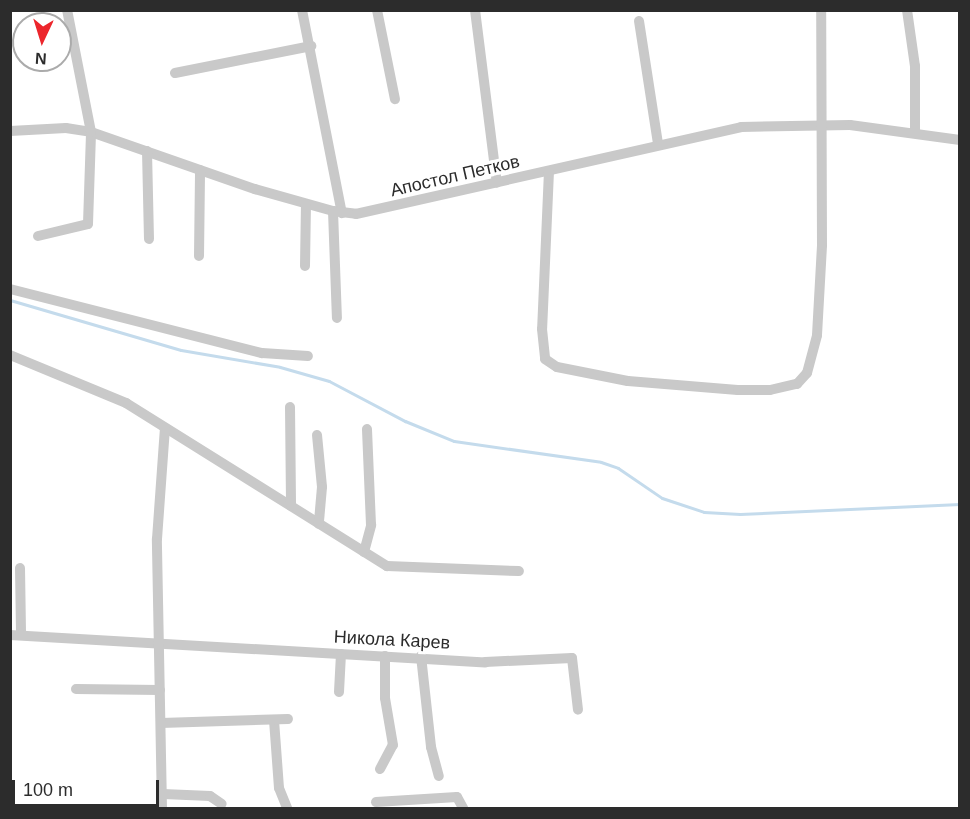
<!DOCTYPE html>
<html>
<head>
<meta charset="utf-8">
<style>
	body { margin:0 }
	#map { position:relative; width:970px; height:819px; overflow:hidden; background:#fff; font-family:Helvetica,sans-serif }
	div>[style] { position:absolute }
	.stream>* { height:3px; margin:-1.5px; padding:0 1.5px; transform-origin:1.5px; border-radius:1.5px; background:#c4dbec }
	.street>* { height:10px; margin:-5px; padding:0 5px; transform-origin:5px; border-radius:5px; background:#c9c9c9 }
	span { translate:-50% -50%; white-space:nowrap; text-align:center; line-height:1.15; -webkit-text-stroke:6px #fff; paint-order:stroke }
	.street-label { font-size:18px; color:#2c2c2c }
	.frame { position:absolute; inset:0; border:12px solid #2c2c2c; pointer-events:none }
	.north { position:absolute; left:12px; top:12px; width:60px; height:60px; box-sizing:border-box; background:#fff; border:2px solid #ababab; border-radius:50%; rotate:184deg; font-size:16px; font-weight:700; line-height:24px; text-align:center; color:#2c2c2c }
	.north::after { content:''; display:block; margin:auto; width:21px; height:27px; background:#ec262c; clip-path:polygon(50% 0,100% 100%,50% 72%,0 100%) }
	.scale { position:absolute; left:12px; top:780px; width:147px; height:27px; box-sizing:border-box; border:3px solid #2c2c2c; border-top:0; padding-left:8px; font-size:18px; line-height:21px; white-space:nowrap; color:#2c2c2c; -webkit-text-stroke:4px #fff; paint-order:stroke }
</style>
</head>
<body>
<div id="map">
	<div class="stream">
		<div style="left:10px;top:300px;width:178px;rotate:16.3deg"></div>
		<div style="left:181px;top:350px;width:100px;rotate:9.7deg"></div>
		<div style="left:280px;top:367px;width:51px;rotate:15.9deg"></div>
		<div style="left:329px;top:381px;width:86px;rotate:27.8deg"></div>
		<div style="left:405px;top:421px;width:53px;rotate:22.2deg"></div>
		<div style="left:454px;top:441px;width:148px;rotate:8.1deg"></div>
		<div style="left:601px;top:462px;width:18px;rotate:19deg"></div>
		<div style="left:618px;top:468px;width:53px;rotate:34.3deg"></div>
		<div style="left:662px;top:498px;width:44px;rotate:18.4deg"></div>
		<div style="left:704px;top:512px;width:36px;rotate:3deg"></div>
		<div style="left:740px;top:514px;width:220px;rotate:-2.6deg"></div>
	</div>
	<div class="street">
		<div style="left:302px;top:10px;width:207px;rotate:78.9deg"></div>
		<div style="left:377px;top:10px;width:91px;rotate:78.6deg"></div>
		<div style="left:475px;top:10px;width:174px;rotate:82.8deg"></div>
		<div style="left:907px;top:10px;width:57px;rotate:81.9deg"></div>
		<div style="left:915px;top:66px;width:67px;rotate:90deg"></div>
		<div style="left:639px;top:21px;width:124px;rotate:81.2deg"></div>
		<div style="left:175px;top:73px;width:139px;rotate:-11.2deg"></div>
		<div style="left:10px;top:131px;width:56px;rotate:-3.1deg"></div>
		<div style="left:66px;top:128px;width:25px;rotate:9deg"></div>
		<div style="left:91px;top:132px;width:174px;rotate:19.2deg"></div>
		<div style="left:255px;top:189px;width:81px;rotate:15.8deg"></div>
		<div style="left:333px;top:211px;width:23px;rotate:7deg"></div>
		<div style="left:356px;top:214px;width:395px;rotate:-12.7deg"></div>
		<div style="left:741px;top:127px;width:109px;rotate:-1.1deg"></div>
		<div style="left:850px;top:125px;width:111px;rotate:7.8deg"></div>
		<div style="left:147px;top:151px;width:88px;rotate:88.7deg"></div>
		<div style="left:549px;top:171px;width:158px;rotate:92.5deg"></div>
		<div style="left:542px;top:329px;width:30px;rotate:84deg"></div>
		<div style="left:545px;top:359px;width:14px;rotate:34deg"></div>
		<div style="left:557px;top:367px;width:72px;rotate:11.2deg"></div>
		<div style="left:628px;top:381px;width:110px;rotate:4.7deg"></div>
		<div style="left:738px;top:390px;width:32px"></div>
		<div style="left:770px;top:390px;width:28px;rotate:-13deg"></div>
		<div style="left:797px;top:384px;width:15px;rotate:-48deg"></div>
		<div style="left:807px;top:373px;width:39px;rotate:-75deg"></div>
		<div style="left:817px;top:335px;width:90px;rotate:-86.8deg"></div>
		<div style="left:822px;top:245px;width:235px;rotate:-90.2deg"></div>
		<div style="left:333px;top:211px;width:107px;rotate:87.9deg"></div>
		<div style="left:38px;top:236px;width:51px;rotate:-13.5deg"></div>
		<div style="left:88px;top:224px;width:92px;rotate:-88.1deg"></div>
		<div style="left:91px;top:132px;width:124px;rotate:-101.1deg"></div>
		<div style="left:199px;top:256px;width:86px;rotate:-89.3deg"></div>
		<div style="left:305px;top:266px;width:62px;rotate:-89.1deg"></div>
		<div style="left:10px;top:289px;width:260px;rotate:14.3deg"></div>
		<div style="left:262px;top:353px;width:46px;rotate:3.7deg"></div>
		<div style="left:10px;top:355px;width:126px;rotate:22.5deg"></div>
		<div style="left:126px;top:403px;width:308px;rotate:32deg"></div>
		<div style="left:387px;top:566px;width:132px;rotate:2.2deg"></div>
		<div style="left:290px;top:407px;width:99px;rotate:89.4deg"></div>
		<div style="left:317px;top:435px;width:52px;rotate:84.5deg"></div>
		<div style="left:322px;top:487px;width:37px;rotate:95deg"></div>
		<div style="left:364px;top:552px;width:28px;rotate:-75deg"></div>
		<div style="left:371px;top:525px;width:96px;rotate:-92.4deg"></div>
		<div style="left:20px;top:568px;width:67px;rotate:89.1deg"></div>
		<div style="left:10px;top:635px;width:476px;rotate:3.3deg"></div>
		<div style="left:485px;top:662px;width:87px;rotate:-2.6deg"></div>
		<div style="left:572px;top:658px;width:52px;rotate:83.4deg"></div>
		<div style="left:421px;top:656px;width:92px;rotate:83.7deg"></div>
		<div style="left:431px;top:747px;width:30px;rotate:75deg"></div>
		<div style="left:76px;top:689px;width:84px;rotate:0.7deg"></div>
		<div style="left:339px;top:692px;width:38px;rotate:-87deg"></div>
		<div style="left:274px;top:720px;width:68px;rotate:85.8deg"></div>
		<div style="left:279px;top:788px;width:22px;rotate:68deg"></div>
		<div style="left:161px;top:723px;width:127px;rotate:-1.8deg"></div>
		<div style="left:380px;top:769px;width:27px;rotate:-62deg"></div>
		<div style="left:393px;top:745px;width:48px;rotate:-99.7deg"></div>
		<div style="left:385px;top:698px;width:42px;rotate:-90deg"></div>
		<div style="left:163px;top:794px;width:47px;rotate:2.4deg"></div>
		<div style="left:210px;top:796px;width:14px;rotate:34deg"></div>
		<div style="left:376px;top:802px;width:81px;rotate:-3.5deg"></div>
		<div style="left:457px;top:797px;width:13px;rotate:61deg"></div>
		<div style="left:162px;top:808px;width:269px;rotate:-91.1deg"></div>
		<div style="left:157px;top:539px;width:111px;rotate:-85.9deg"></div>
	</div>
	<div class="street-label">
		<span style="left:455px;top:176px;rotate:-13deg">Апостол Петков</span>
		<span style="left:392px;top:640px;rotate:3deg">Никола Карев</span>
	</div>
	<div class="frame"></div>
	<div class="north">N</div>
	<div class="scale">100 m</div>
</div>
</body>
</html>
